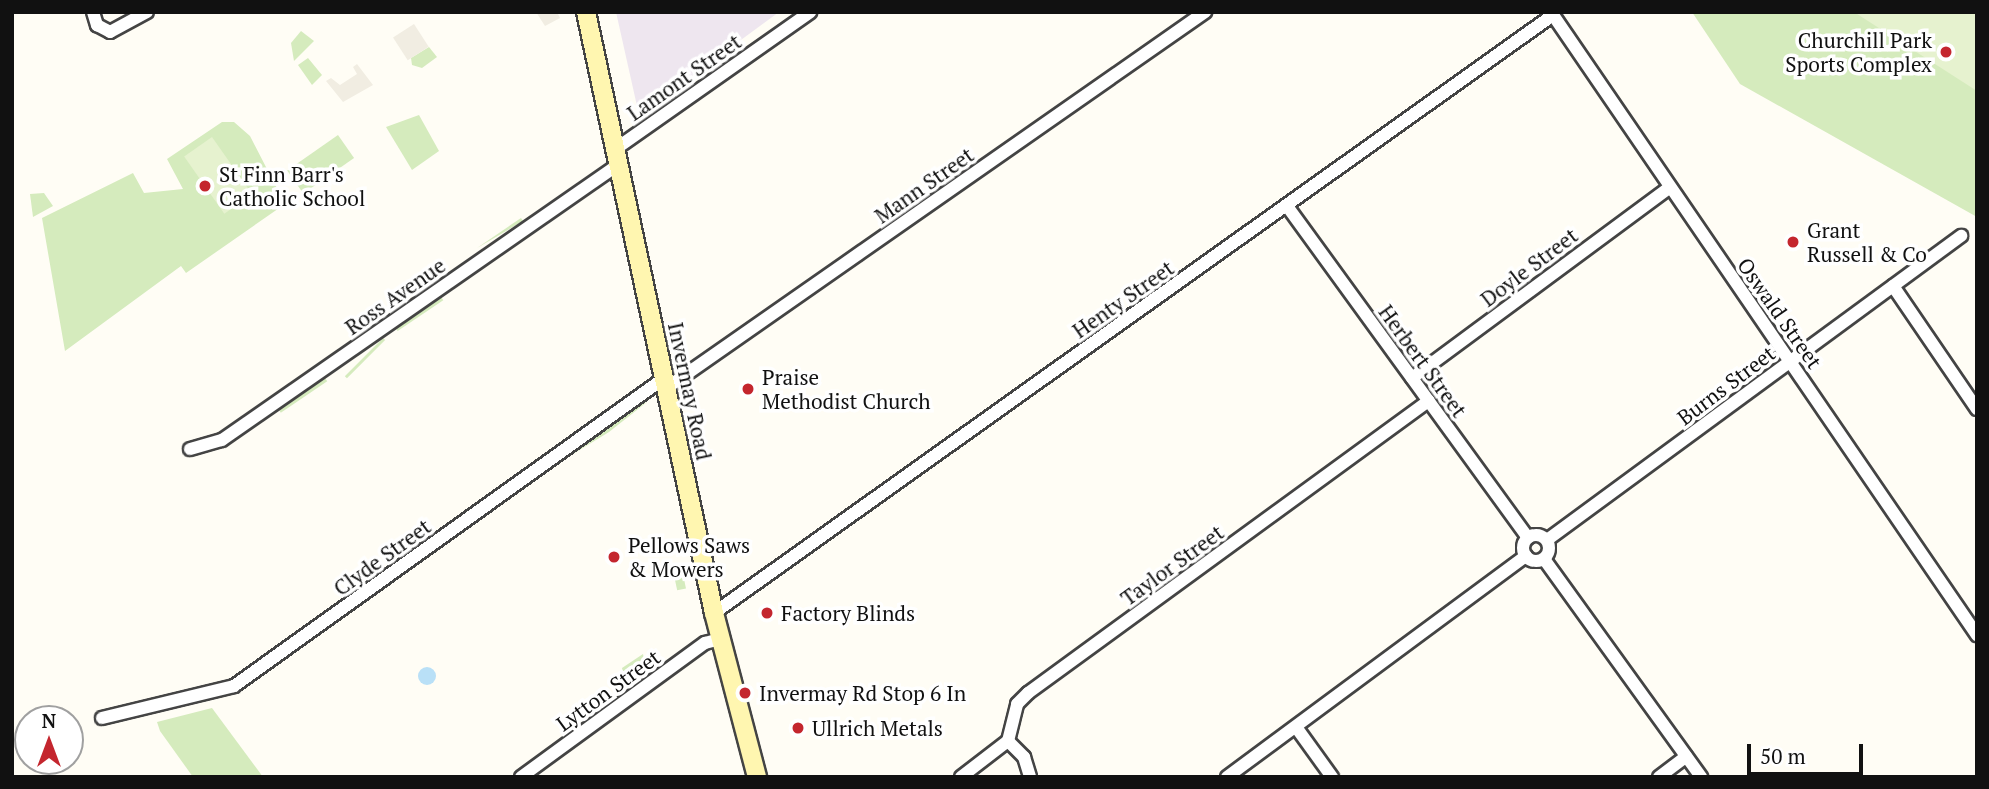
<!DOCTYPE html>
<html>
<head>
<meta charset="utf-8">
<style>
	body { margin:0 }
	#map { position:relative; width:1989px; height:789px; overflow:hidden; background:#fffdf5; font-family:"PT Serif",serif }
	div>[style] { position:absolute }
	.industrial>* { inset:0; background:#eee6ef }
	.green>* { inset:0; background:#d5ebbd; transform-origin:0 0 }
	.pitch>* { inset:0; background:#e6f2cf; transform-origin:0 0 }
	.plaza>* { inset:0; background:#f1ede2; transform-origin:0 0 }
	.water>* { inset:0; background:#b9e0f7 }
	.round { border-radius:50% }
	.roads { filter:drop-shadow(2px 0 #444) drop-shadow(-2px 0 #444) drop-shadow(0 2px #444) drop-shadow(0 -2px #444) }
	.street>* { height:12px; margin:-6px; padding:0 6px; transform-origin:6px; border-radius:6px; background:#fff }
	.street>.ring { margin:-6px; padding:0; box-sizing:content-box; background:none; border:12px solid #fff; border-radius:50% }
	.secondary>* { height:18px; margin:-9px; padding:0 9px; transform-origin:9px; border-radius:9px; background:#fff6b0 }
	.dots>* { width:19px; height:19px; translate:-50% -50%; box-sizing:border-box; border:4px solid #fff; border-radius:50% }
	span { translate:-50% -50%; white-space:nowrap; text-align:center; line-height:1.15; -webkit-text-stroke:7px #fff; paint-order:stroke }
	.poi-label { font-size:21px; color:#111 }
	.right { translate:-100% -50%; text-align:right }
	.left { translate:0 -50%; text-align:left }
	.street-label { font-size:21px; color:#111 }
	.frame { position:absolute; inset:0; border:14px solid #111; pointer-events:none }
	.north { position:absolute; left:14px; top:705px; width:70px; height:70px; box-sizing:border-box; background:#fff; border:2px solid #a0a0a0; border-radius:50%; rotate:0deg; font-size:19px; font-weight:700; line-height:28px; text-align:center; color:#111 }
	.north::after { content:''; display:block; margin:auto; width:24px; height:32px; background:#c4262e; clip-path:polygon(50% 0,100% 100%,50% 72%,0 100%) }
	.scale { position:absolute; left:1747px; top:744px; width:116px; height:32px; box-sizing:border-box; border:4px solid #111; border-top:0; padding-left:9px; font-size:21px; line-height:24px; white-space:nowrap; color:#111; -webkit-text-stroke:5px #fff; paint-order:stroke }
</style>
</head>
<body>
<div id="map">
	<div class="industrial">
		<div style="clip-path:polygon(616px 12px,779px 12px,639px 115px)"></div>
	</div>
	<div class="green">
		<div style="clip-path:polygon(1692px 12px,1977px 12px,1977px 217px,1740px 84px)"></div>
		<div style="clip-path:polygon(301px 31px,314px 41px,294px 61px,291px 43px)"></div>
		<div style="clip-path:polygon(429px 47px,437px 57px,422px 68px,412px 65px,411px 58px)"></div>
		<div style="clip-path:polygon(308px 58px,322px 75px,312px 85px,298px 65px)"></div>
		<div style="clip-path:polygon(419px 115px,439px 151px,412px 170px,386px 127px)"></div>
		<div style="clip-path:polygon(222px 122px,234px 122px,250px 136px,285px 204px,186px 273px,181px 266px,65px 351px,42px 218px,133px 173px,144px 193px,183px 189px,167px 159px)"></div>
		<div style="left:338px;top:135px;width:28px;height:62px;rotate:55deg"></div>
		<div style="clip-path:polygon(44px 193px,53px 206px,33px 217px,30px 194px)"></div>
		<div style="clip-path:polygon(521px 218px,523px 221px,477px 248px)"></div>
		<div style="left:441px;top:297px;width:4px;height:55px;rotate:56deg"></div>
		<div style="left:383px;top:338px;width:3px;height:54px;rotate:45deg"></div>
		<div style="left:325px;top:378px;width:4px;height:56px;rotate:56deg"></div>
		<div style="clip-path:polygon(647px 402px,609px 432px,560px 462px,640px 405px)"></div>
		<div style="left:681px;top:565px;width:24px;height:9px;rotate:78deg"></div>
		<div style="clip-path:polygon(643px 654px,645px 664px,624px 679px,622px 668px)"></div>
		<div style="clip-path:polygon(212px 708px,263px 777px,193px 777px,160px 731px,157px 722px)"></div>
	</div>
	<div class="pitch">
		<div style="clip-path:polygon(1854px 12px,1977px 12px,1977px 91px)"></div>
		<div style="left:212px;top:137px;width:70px;height:34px;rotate:55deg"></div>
	</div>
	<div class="plaza">
		<div style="clip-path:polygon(536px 12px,557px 12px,560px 18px,545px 26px)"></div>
		<div style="left:414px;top:24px;width:27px;height:25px;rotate:57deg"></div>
		<div style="clip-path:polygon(357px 64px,373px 85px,343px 102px,326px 81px,331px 78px,340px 85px,357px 74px,353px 67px)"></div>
	</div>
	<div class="water">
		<div class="round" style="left:418px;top:667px;width:18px;height:18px"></div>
	</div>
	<div class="roads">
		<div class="street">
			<div style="left:93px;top:12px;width:14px;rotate:73deg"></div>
			<div style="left:97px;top:25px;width:15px;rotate:28deg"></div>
			<div style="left:110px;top:32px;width:42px;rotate:-28.4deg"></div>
			<div style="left:1551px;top:12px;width:755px;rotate:55.64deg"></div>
			<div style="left:614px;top:150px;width:240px;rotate:-35.1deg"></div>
			<div style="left:1287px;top:206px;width:410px;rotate:54deg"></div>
			<div style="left:1893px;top:286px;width:149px;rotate:55.7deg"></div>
			<div style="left:1412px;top:378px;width:321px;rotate:-36.5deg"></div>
			<div style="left:665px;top:389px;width:659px;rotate:-34.92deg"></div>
			<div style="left:190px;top:449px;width:33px;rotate:-16deg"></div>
			<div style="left:222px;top:440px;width:481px;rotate:-34.8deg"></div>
			<div class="ring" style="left:1523px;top:535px;width:14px;height:14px"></div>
			<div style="left:1547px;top:540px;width:514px;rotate:-36.29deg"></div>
			<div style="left:1544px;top:559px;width:269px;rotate:54.2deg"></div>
			<div style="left:714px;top:613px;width:1030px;rotate:-35.48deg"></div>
			<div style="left:102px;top:718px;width:136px;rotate:-13.6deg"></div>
			<div style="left:234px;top:686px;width:528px;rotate:-35.59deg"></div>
			<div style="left:1296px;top:727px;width:62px;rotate:54.2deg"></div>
			<div style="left:1008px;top:741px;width:23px;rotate:45deg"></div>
			<div style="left:1024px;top:757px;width:21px;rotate:73deg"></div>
			<div style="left:521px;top:777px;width:228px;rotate:-36.1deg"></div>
			<div style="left:705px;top:643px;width:16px;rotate:-15deg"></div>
			<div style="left:961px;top:777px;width:59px;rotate:-37.5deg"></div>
			<div style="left:1008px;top:741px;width:38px;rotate:-76deg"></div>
			<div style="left:1017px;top:704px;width:16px;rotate:-45deg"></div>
			<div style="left:1028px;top:693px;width:496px;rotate:-36.1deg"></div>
			<div style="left:1227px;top:777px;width:372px;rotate:-36.5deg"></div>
			<div style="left:1659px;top:777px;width:34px;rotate:-37deg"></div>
		</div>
		<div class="secondary">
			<div style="left:586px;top:12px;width:614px;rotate:77.98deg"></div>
			<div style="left:714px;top:613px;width:170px;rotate:75.3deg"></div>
		</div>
	</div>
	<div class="dots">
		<div style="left:1946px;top:52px;background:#c4262e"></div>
		<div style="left:205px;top:186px;background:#c4262e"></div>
		<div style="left:1793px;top:242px;background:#c4262e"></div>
		<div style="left:748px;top:389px;background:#c4262e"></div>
		<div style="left:614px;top:557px;background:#c4262e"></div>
		<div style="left:767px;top:613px;background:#c4262e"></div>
		<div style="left:745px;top:693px;background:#c4262e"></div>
		<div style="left:798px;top:728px;background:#c4262e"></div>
	</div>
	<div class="poi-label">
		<span class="right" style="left:1932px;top:52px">Churchill Park<br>Sports Complex</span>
		<span class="left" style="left:219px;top:186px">St Finn Barr's<br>Catholic School</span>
		<span class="left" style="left:1807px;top:242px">Grant<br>Russell &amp; Co</span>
		<span class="left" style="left:762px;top:389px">Praise<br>Methodist Church</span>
		<span class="left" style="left:628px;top:557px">Pellows Saws<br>&amp; Mowers</span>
		<span class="left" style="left:781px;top:613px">Factory Blinds</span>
		<span class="left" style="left:759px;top:693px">Invermay Rd Stop 6 In</span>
		<span class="left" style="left:812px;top:728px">Ullrich Metals</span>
	</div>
	<div class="street-label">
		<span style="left:684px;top:77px;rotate:-35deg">Lamont Street</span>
		<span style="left:924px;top:185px;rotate:-35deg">Mann Street</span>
		<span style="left:1529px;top:267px;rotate:-37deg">Doyle Street</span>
		<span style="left:395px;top:296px;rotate:-35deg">Ross Avenue</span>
		<span style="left:1123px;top:299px;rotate:-35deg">Henty Street</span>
		<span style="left:1780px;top:313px;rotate:55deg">Oswald Street</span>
		<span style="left:1423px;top:361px;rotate:54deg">Herbert Street</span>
		<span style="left:1726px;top:385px;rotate:-37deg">Burns Street</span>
		<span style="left:690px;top:391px;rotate:78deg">Invermay Road</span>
		<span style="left:382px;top:557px;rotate:-36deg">Clyde Street</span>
		<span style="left:1172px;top:565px;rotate:-36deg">Taylor Street</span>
		<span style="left:608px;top:690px;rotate:-36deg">Lytton Street</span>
	</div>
	<div class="frame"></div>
	<div class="north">N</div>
	<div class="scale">50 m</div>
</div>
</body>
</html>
